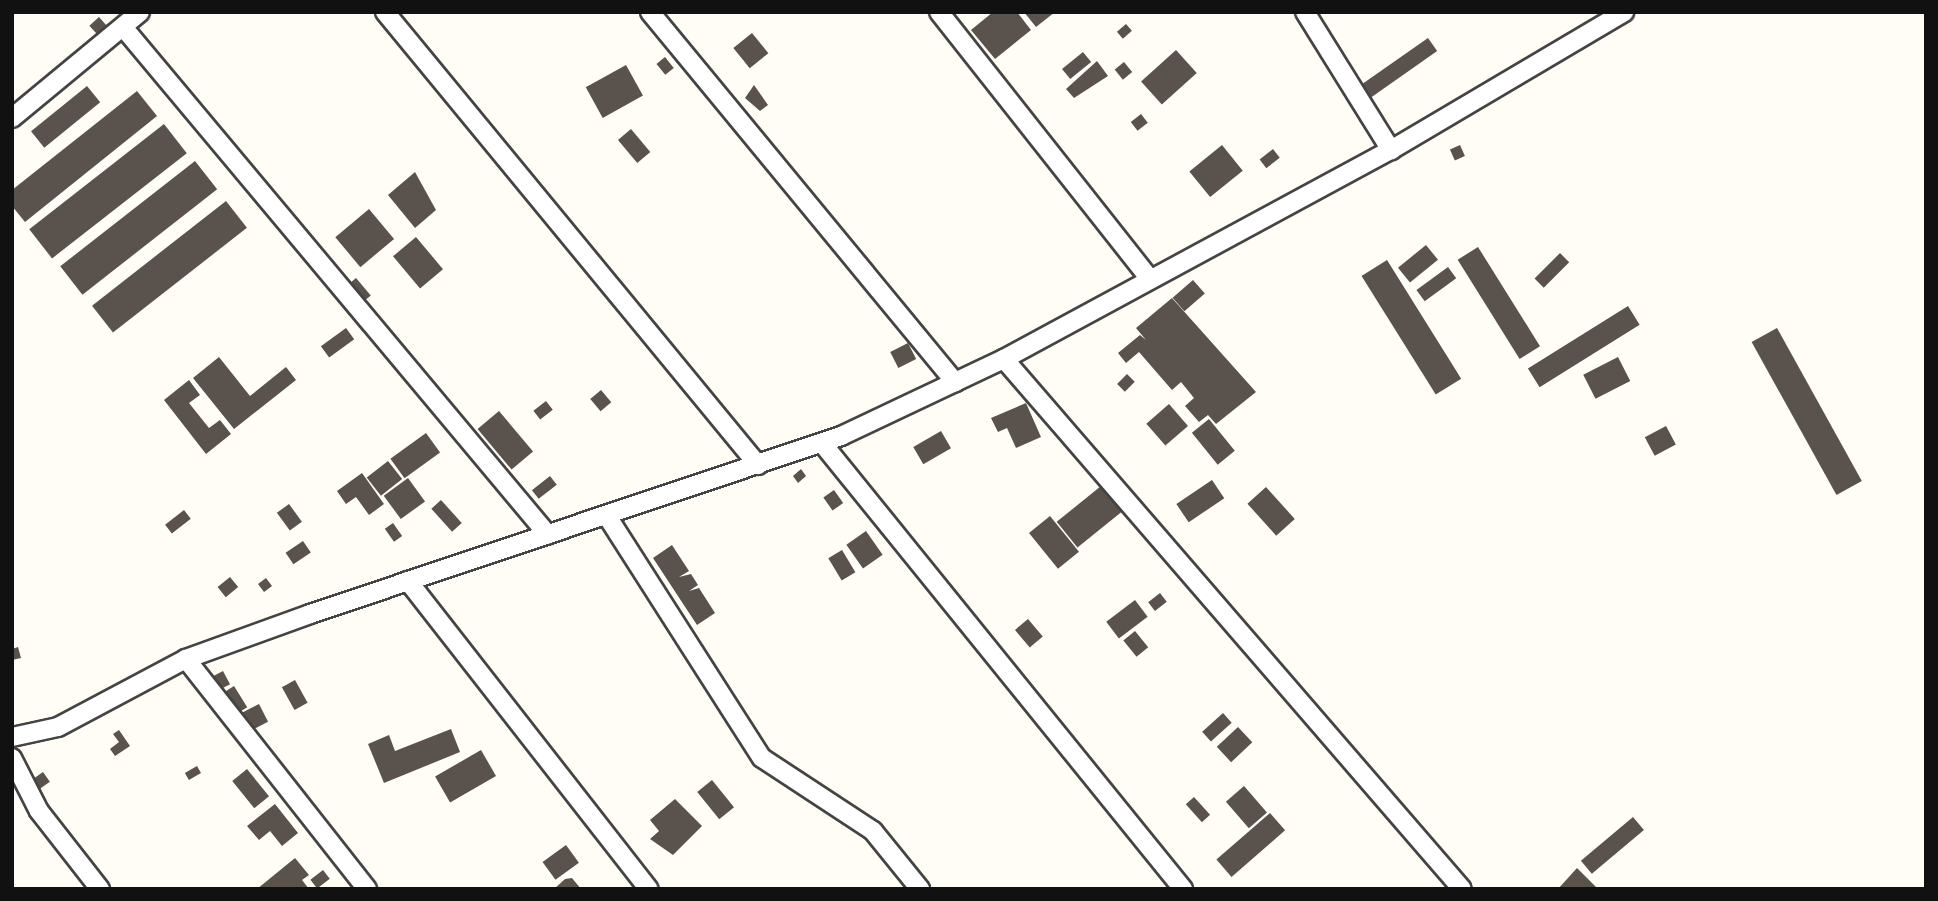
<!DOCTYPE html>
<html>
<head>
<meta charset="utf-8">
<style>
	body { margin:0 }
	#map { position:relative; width:1938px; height:901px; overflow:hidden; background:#fffdf5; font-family:"Noto Serif",serif }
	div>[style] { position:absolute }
	.building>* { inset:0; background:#5a524d; transform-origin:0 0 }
	.roads { filter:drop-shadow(2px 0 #444) drop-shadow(-2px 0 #444) drop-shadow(0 2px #444) drop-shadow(0 -2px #444) }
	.street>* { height:18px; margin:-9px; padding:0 9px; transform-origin:9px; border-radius:9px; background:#fff }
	span { translate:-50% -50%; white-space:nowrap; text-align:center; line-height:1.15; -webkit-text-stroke:7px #fff; paint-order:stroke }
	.frame { position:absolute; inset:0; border:14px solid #111; pointer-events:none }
</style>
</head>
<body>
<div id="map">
	<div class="building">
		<div style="clip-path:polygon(993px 12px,1017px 12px,1031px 30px,995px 59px,971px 30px)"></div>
		<div style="clip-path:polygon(1024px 12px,1055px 12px,1036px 27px)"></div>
		<div style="left:99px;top:17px;width:12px;height:13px;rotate:48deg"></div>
		<div style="left:1126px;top:24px;width:9px;height:12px;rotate:49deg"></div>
		<div style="left:752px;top:33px;width:26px;height:24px;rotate:51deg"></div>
		<div style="left:1428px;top:38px;width:16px;height:86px;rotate:55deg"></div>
		<div style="left:1176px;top:50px;width:31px;height:47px;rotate:48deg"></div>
		<div style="left:1083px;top:52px;width:13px;height:27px;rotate:51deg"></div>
		<div style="left:665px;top:57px;width:14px;height:11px;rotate:51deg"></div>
		<div style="clip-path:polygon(1097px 61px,1108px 76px,1074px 98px,1066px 89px)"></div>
		<div style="left:1124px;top:62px;width:13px;height:12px;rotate:51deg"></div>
		<div style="left:626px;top:65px;width:35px;height:46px;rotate:61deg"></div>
		<div style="clip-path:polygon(754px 85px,768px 105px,760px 111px,745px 98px)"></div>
		<div style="left:87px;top:86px;width:21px;height:72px;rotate:51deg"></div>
		<div style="clip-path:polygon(137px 91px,157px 116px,25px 222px,12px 206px,12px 190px)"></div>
		<div style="left:1141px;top:114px;width:11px;height:13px;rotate:52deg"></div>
		<div style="left:164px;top:124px;width:37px;height:171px;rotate:52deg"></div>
		<div style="left:631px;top:129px;width:30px;height:17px;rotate:50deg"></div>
		<div style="left:1222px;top:145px;width:33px;height:42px;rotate:51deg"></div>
		<div style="left:1460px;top:145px;width:12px;height:11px;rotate:66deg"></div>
		<div style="left:1273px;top:149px;width:11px;height:17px;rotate:52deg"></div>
		<div style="left:195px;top:161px;width:36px;height:171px;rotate:52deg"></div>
		<div style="clip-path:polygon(415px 172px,436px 210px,415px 228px,388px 195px)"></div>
		<div style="left:226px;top:201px;width:34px;height:170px;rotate:52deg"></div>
		<div style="left:369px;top:209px;width:39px;height:44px;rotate:50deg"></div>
		<div style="left:416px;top:237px;width:42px;height:30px;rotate:50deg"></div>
		<div style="left:1426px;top:245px;width:19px;height:36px;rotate:51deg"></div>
		<div style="left:1478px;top:247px;width:117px;height:24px;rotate:58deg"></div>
		<div style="left:1560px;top:253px;width:13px;height:36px;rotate:45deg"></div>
		<div style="left:1387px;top:260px;width:140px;height:30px;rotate:58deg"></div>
		<div style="left:1448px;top:267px;width:14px;height:39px;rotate:54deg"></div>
		<div style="left:356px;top:278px;width:23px;height:14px;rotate:50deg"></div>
		<div style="left:1193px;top:280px;width:18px;height:27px;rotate:49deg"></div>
		<div style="clip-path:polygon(1172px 298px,1256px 392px,1216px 424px,1208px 415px,1199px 422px,1185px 406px,1194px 398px,1181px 382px,1172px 390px,1139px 352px,1126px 363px,1118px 353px,1140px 335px,1146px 340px,1136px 328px)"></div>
		<div style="left:1628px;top:306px;width:22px;height:118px;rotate:58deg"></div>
		<div style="left:346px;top:328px;width:14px;height:31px;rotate:54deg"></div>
		<div style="left:1777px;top:328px;width:175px;height:29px;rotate:61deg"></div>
		<div style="left:908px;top:343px;width:18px;height:20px;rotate:63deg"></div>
		<div style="clip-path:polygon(219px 357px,250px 396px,286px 367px,296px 380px,234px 429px,193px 378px)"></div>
		<div style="left:1618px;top:357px;width:27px;height:39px;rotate:63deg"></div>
		<div style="left:1127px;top:374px;width:11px;height:14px;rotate:45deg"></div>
		<div style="clip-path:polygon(189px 380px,200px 395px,189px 403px,209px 428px,220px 420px,231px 434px,206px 454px,164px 400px)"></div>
		<div style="left:601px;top:390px;width:16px;height:14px;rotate:50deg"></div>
		<div style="left:546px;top:401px;width:11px;height:16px;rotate:52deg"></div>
		<div style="clip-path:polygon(1026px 403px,1041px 437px,1016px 448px,1007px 428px,998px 432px,991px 418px)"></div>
		<div style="left:1169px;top:404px;width:29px;height:30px;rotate:49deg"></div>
		<div style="left:499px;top:411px;width:53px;height:28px;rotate:50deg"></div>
		<div style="left:1209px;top:419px;width:41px;height:22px;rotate:51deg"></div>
		<div style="left:1666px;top:426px;width:21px;height:24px;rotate:62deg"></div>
		<div style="left:941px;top:431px;width:20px;height:32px;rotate:60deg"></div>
		<div style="left:426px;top:433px;width:24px;height:44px;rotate:54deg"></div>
		<div style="left:388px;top:461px;width:23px;height:27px;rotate:52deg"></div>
		<div style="clip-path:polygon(801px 469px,806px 476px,798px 483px,793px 476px)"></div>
		<div style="clip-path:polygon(362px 473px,384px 504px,369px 515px,356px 497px,346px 504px,337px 491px)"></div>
		<div style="left:550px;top:476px;width:11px;height:23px;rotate:52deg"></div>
		<div style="left:408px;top:478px;width:29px;height:30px;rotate:54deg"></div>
		<div style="left:1212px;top:480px;width:22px;height:43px;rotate:56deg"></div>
		<div style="left:1101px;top:486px;width:33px;height:57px;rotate:51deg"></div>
		<div style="left:1266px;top:487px;width:43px;height:25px;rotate:48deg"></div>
		<div style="left:834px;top:490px;width:16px;height:13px;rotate:55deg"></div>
		<div style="left:441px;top:500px;width:31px;height:13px;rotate:48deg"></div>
		<div style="left:289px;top:504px;width:22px;height:15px;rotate:54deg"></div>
		<div style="left:184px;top:510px;width:11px;height:24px;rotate:52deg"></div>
		<div style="left:1050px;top:516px;width:46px;height:27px;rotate:51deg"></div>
		<div style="left:393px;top:523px;width:16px;height:10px;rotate:55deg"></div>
		<div style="left:866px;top:531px;width:29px;height:24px;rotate:55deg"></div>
		<div style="left:303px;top:541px;width:14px;height:21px;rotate:56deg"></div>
		<div style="clip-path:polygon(672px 545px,689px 571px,679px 577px,691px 574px,698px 585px,689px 591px,699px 588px,715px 613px,697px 625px,653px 558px)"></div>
		<div style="left:842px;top:550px;width:26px;height:16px;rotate:59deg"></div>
		<div style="left:230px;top:577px;width:13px;height:16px;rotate:51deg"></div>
		<div style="left:266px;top:578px;width:10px;height:10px;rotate:53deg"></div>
		<div style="left:1160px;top:593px;width:11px;height:15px;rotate:52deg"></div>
		<div style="left:1135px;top:600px;width:21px;height:36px;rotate:53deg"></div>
		<div style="left:1028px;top:619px;width:23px;height:17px;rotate:50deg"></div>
		<div style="left:1135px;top:631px;width:21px;height:15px;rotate:51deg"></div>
		<div style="clip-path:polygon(18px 647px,21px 658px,12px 660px,12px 649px)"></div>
		<div style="left:223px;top:671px;width:15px;height:13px;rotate:62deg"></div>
		<div style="left:295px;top:680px;width:26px;height:15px;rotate:61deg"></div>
		<div style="left:234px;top:686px;width:25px;height:14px;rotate:58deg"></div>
		<div style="left:259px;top:704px;width:20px;height:24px;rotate:63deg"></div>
		<div style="left:1223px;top:713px;width:13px;height:28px;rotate:48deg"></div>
		<div style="left:1238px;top:727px;width:21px;height:29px;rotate:47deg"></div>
		<div style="clip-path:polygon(451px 729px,460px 752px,384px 783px,368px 744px,389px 735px,395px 751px)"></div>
		<div style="clip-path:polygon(119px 730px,130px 746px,115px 756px,110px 749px,119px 742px,113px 734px)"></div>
		<div style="left:481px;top:750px;width:30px;height:53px;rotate:60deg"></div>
		<div style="left:197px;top:766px;width:8px;height:14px;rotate:60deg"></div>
		<div style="left:247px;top:769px;width:35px;height:19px;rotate:51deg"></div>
		<div style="left:43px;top:772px;width:12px;height:20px;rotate:55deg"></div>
		<div style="left:712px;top:780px;width:35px;height:19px;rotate:51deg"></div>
		<div style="left:1244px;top:786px;width:35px;height:24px;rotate:49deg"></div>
		<div style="left:1194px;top:797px;width:24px;height:11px;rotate:48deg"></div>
		<div style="clip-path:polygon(675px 799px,702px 826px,673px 855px,650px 839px,659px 831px,650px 820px)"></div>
		<div style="clip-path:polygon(275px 804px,298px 833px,282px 846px,270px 831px,259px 840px,247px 826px)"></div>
		<div style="left:1270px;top:813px;width:23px;height:71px;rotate:49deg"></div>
		<div style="left:1633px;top:817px;width:17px;height:68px;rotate:50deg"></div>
		<div style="left:566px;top:845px;width:22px;height:29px;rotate:54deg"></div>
		<div style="clip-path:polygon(295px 858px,309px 875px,302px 880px,309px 889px,257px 889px)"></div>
		<div style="clip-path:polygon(1577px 868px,1598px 889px,1558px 889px)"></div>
		<div style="left:323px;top:870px;width:11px;height:16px;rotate:52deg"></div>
		<div style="clip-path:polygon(572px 878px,581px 889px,554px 889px,565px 879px)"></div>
	</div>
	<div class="roads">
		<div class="street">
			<div style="left:385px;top:12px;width:587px;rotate:50.53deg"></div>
			<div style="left:650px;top:12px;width:480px;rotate:50.5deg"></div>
			<div style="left:939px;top:12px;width:340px;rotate:51.7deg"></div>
			<div style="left:1305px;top:12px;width:163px;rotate:58.1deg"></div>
			<div style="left:123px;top:27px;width:662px;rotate:50.08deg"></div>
			<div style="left:12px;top:118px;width:166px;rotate:-39.6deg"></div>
			<div style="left:1004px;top:359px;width:700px;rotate:49.17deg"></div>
			<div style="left:822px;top:443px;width:574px;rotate:51.01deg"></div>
			<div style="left:607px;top:516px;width:287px;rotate:57.4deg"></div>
			<div style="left:762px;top:758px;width:133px;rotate:33.3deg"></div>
			<div style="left:873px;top:831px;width:75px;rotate:51deg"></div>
			<div style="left:408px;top:581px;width:391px;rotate:52deg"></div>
			<div style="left:186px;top:659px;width:293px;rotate:51.8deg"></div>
			<div style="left:12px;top:737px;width:47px;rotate:-12.3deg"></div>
			<div style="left:58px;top:727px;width:145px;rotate:-28deg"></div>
			<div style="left:186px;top:659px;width:132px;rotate:-19.9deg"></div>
			<div style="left:310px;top:614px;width:560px;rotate:-18.53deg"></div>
			<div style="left:841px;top:436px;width:180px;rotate:-25.3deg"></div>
			<div style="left:1004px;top:359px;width:440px;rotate:-28.4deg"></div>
			<div style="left:1391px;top:150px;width:271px;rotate:-30.6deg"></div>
			<div style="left:12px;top:758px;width:59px;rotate:63deg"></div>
			<div style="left:39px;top:811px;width:99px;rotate:52deg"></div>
		</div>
	</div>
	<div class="frame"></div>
</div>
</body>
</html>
